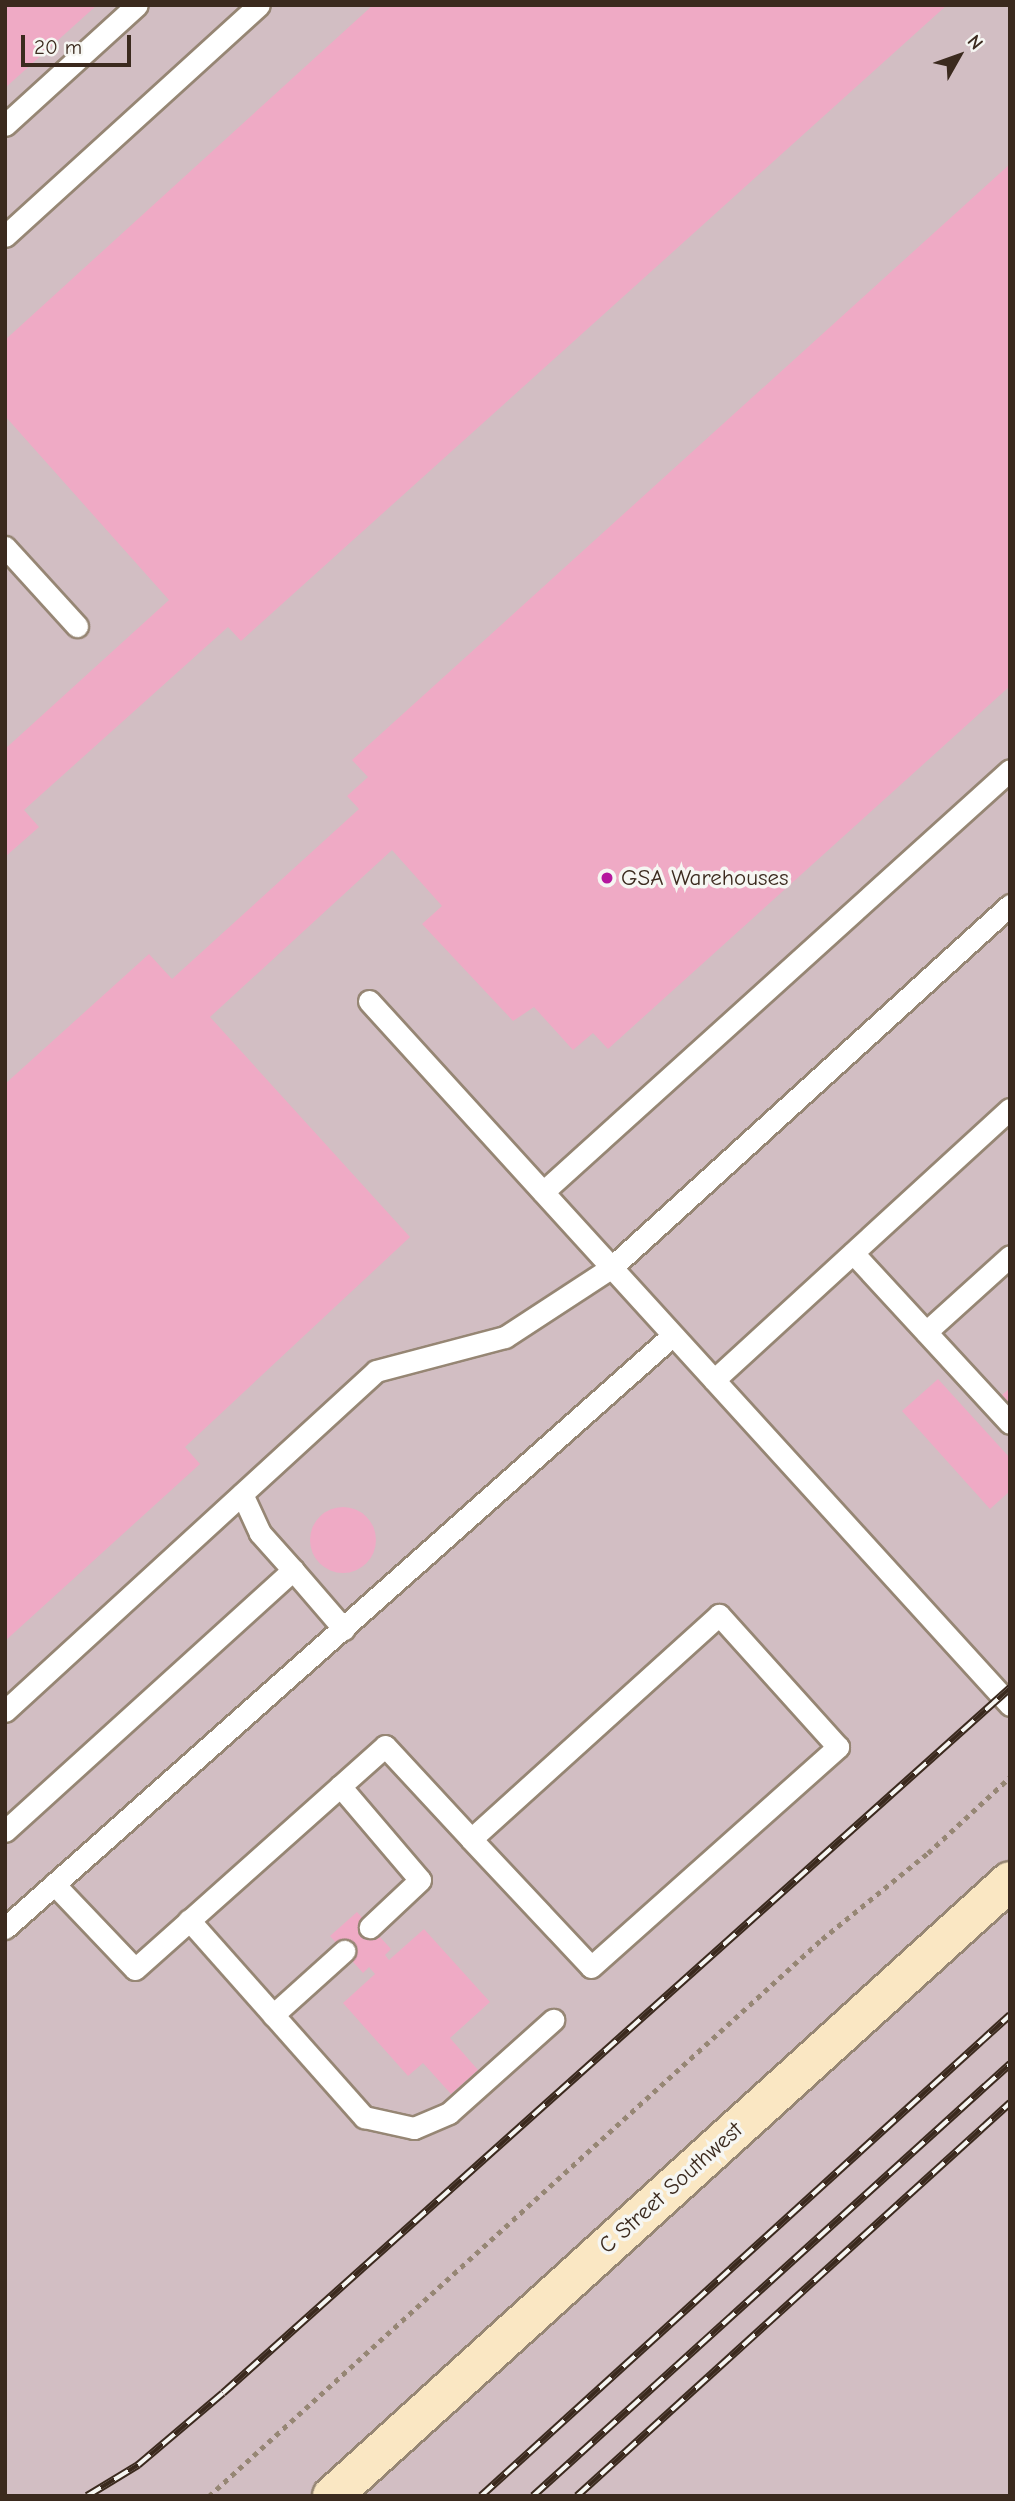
<!DOCTYPE html>
<html>
<head>
<meta charset="utf-8">
<style>
	body { margin:0 }
	#map { position:relative; width:1015px; height:2501px; overflow:hidden; background:#f2e2c9; font-family:"Comic Neue",sans-serif }
	div>[style] { position:absolute }
	.industrial>* { inset:0; background:#d2bec3; transform-origin:0 0 }
	.building>* { inset:0; background:#efaac5 }
	.round { border-radius:50% }
	.path>* { height:4.5px; margin-top:-2.25px; transform-origin:0; background:repeating-linear-gradient(90deg,#968674 0 5px,transparent 0 10px) }
	.roads { filter:drop-shadow(2px 0 #968674) drop-shadow(-2px 0 #968674) drop-shadow(0 2px #968674) drop-shadow(0 -2px #968674) }
	.lane>* { height:21px; margin:-10.5px; padding:0 10.5px; transform-origin:10.5px; border-radius:10.5px; background:#fff }
	.secondary>* { height:38px; margin:-19px; padding:0 19px; transform-origin:19px; border-radius:19px; background:#fae7c3 }
	.rail>* { height:8px; margin-top:-4px; transform-origin:0; background:repeating-linear-gradient(90deg,#f6f6f2 0 16px,#3b2a1e 0 32px); box-sizing:border-box; border-block:2px solid #3b2a1e }
	.dots>* { width:19px; height:19px; translate:-50% -50%; box-sizing:border-box; border:4px solid #f6f6f2; border-radius:50% }
	span { translate:-50% -50%; white-space:nowrap; text-align:center; line-height:1.15; -webkit-text-stroke:7px #f6f6f2; paint-order:stroke }
	.poi-label { font-size:23px; color:#3b2a1e }
	.left { translate:0 -50%; text-align:left }
	.street-label { font-size:23px; color:#3b2a1e }
	.frame { position:absolute; inset:0; border:7px solid #3b2a1e; pointer-events:none }
	.north { position:absolute; left:924px; top:21px; width:70px; height:70px; -webkit-text-stroke:5px #f6f6f2; paint-order:stroke; rotate:50deg; font-size:19px; font-weight:700; line-height:28px; text-align:center; color:#3b2a1e }
	.north::after { content:''; display:block; margin:auto; width:24px; height:32px; background:#3b2a1e; clip-path:polygon(50% 0,100% 100%,50% 72%,0 100%) }
	.scale { position:absolute; left:21px; top:35px; width:110px; height:32px; box-sizing:border-box; border:4px solid #3b2a1e; border-top:0; padding-left:9px; font-size:21px; line-height:24px; white-space:nowrap; color:#3b2a1e; -webkit-text-stroke:5px #f6f6f2; paint-order:stroke }
</style>
</head>
<body>
<div id="map">
	<div class="industrial">
		<div style="left:5px;top:5px;width:1005px;height:2491px"></div>
	</div>
	<div class="building">
		<div style="clip-path:polygon(5px 5px,97px 5px,5px 88px)"></div>
		<div style="clip-path:polygon(373px 5px,947px 5px,241px 641px,228px 627px,24px 810px,39px 827px,5px 857px,5px 749px,169px 600px,5px 416px,5px 340px)"></div>
		<div style="clip-path:polygon(1010px 164px,1010px 686px,608px 1049px,593px 1033px,573px 1050px,534px 1007px,513px 1021px,422px 924px,442px 906px,392px 850px,210px 1017px,410px 1237px,185px 1447px,200px 1464px,5px 1641px,5px 1084px,149px 954px,172px 979px,359px 809px,347px 796px,368px 777px,352px 760px)"></div>
		<div style="clip-path:polygon(938px 1379px,1010px 1458px,1010px 1491px,990px 1509px,902px 1411px)"></div>
		<div style="clip-path:polygon(1010px 1388px,1010px 1404px,1002px 1395px)"></div>
		<div class="round" style="left:310px;top:1507px;width:66px;height:66px"></div>
		<div style="clip-path:polygon(357px 1912px,391px 1949px,385px 1955px,389px 1960px,424px 1929px,490px 2002px,450px 2038px,478px 2070px,451px 2094px,423px 2063px,408px 2076px,343px 2003px,375px 1974px,369px 1967px,363px 1973px,330px 1936px)"></div>
	</div>
	<div class="path">
		<div style="left:209px;top:2496px;width:828px;rotate:-42.26deg"></div>
		<div style="left:822px;top:1939px;width:136px;rotate:-39.1deg"></div>
		<div style="left:928px;top:1853px;width:112px;rotate:-42.8deg"></div>
	</div>
	<div class="roads">
		<div class="lane">
			<div style="left:5px;top:125px;width:178px;rotate:-42.3deg"></div>
			<div style="left:5px;top:236px;width:343px;rotate:-42.3deg"></div>
			<div style="left:5px;top:547px;width:107px;rotate:47.7deg"></div>
			<div style="left:369px;top:1001px;width:952px;rotate:47.68deg"></div>
			<div style="left:543px;top:1192px;width:629px;rotate:-42.1deg"></div>
			<div style="left:853px;top:1253px;width:231px;rotate:47.3deg"></div>
			<div style="left:926px;top:1332px;width:113px;rotate:-42.1deg"></div>
			<div style="left:714px;top:1380px;width:401px;rotate:-42.5deg"></div>
			<div style="left:293px;top:1570px;width:78px;rotate:49.2deg"></div>
			<div style="left:5px;top:1711px;width:503px;rotate:-42.5deg"></div>
			<div style="left:376px;top:1371px;width:133px;rotate:-14.8deg"></div>
			<div style="left:505px;top:1337px;width:128px;rotate:-33.2deg"></div>
			<div style="left:612px;top:1267px;width:538px;rotate:-42.29deg"></div>
			<div style="left:340px;top:1786px;width:123px;rotate:49.6deg"></div>
			<div style="left:420px;top:1880px;width:69px;rotate:136.8deg"></div>
			<div style="left:5px;top:1831px;width:389px;rotate:-42.2deg"></div>
			<div style="left:293px;top:1570px;width:50px;rotate:-131.7deg"></div>
			<div style="left:260px;top:1533px;width:43px;rotate:-114.8deg"></div>
			<div style="left:54px;top:1884px;width:117px;rotate:46.4deg"></div>
			<div style="left:135px;top:1969px;width:335px;rotate:-41.7deg"></div>
			<div style="left:385px;top:1746px;width:127px;rotate:47.2deg"></div>
			<div style="left:471px;top:1839px;width:175px;rotate:46.8deg"></div>
			<div style="left:591px;top:1967px;width:331px;rotate:-41.7deg"></div>
			<div style="left:838px;top:1747px;width:178px;rotate:-132deg"></div>
			<div style="left:719px;top:1615px;width:334px;rotate:137.9deg"></div>
			<div style="left:189px;top:1920px;width:264px;rotate:48.4deg"></div>
			<div style="left:364px;top:2117px;width:51px;rotate:12.4deg"></div>
			<div style="left:414px;top:2128px;width:38px;rotate:-23deg"></div>
			<div style="left:449px;top:2113px;width:140px;rotate:-41.8deg"></div>
			<div style="left:5px;top:1928px;width:893px;rotate:-41.6deg"></div>
			<div style="left:273px;top:2015px;width:96px;rotate:-42deg"></div>
		</div>
		<div class="secondary">
			<div style="left:332px;top:2496px;width:915px;rotate:-42.21deg"></div>
		</div>
	</div>
	<div class="rail">
		<div style="left:87px;top:2496px;width:60px;rotate:-31.3deg"></div>
		<div style="left:138px;top:2465px;width:111px;rotate:-40.3deg"></div>
		<div style="left:223px;top:2393px;width:1057px;rotate:-41.85deg"></div>
		<div style="left:481px;top:2496px;width:715px;rotate:-42.28deg"></div>
		<div style="left:533px;top:2496px;width:644px;rotate:-42.17deg"></div>
		<div style="left:577px;top:2496px;width:585px;rotate:-42.23deg"></div>
	</div>
	<div class="dots">
		<div style="left:607px;top:878px;background:#b5179e"></div>
	</div>
	<div class="poi-label">
		<span class="left" style="left:621px;top:878px">GSA Warehouses</span>
	</div>
	<div class="street-label">
		<span style="left:671px;top:2188px;rotate:-42deg">C Street Southwest</span>
	</div>
	<div class="frame"></div>
	<div class="north">N</div>
	<div class="scale">20 m</div>
</div>
</body>
</html>
